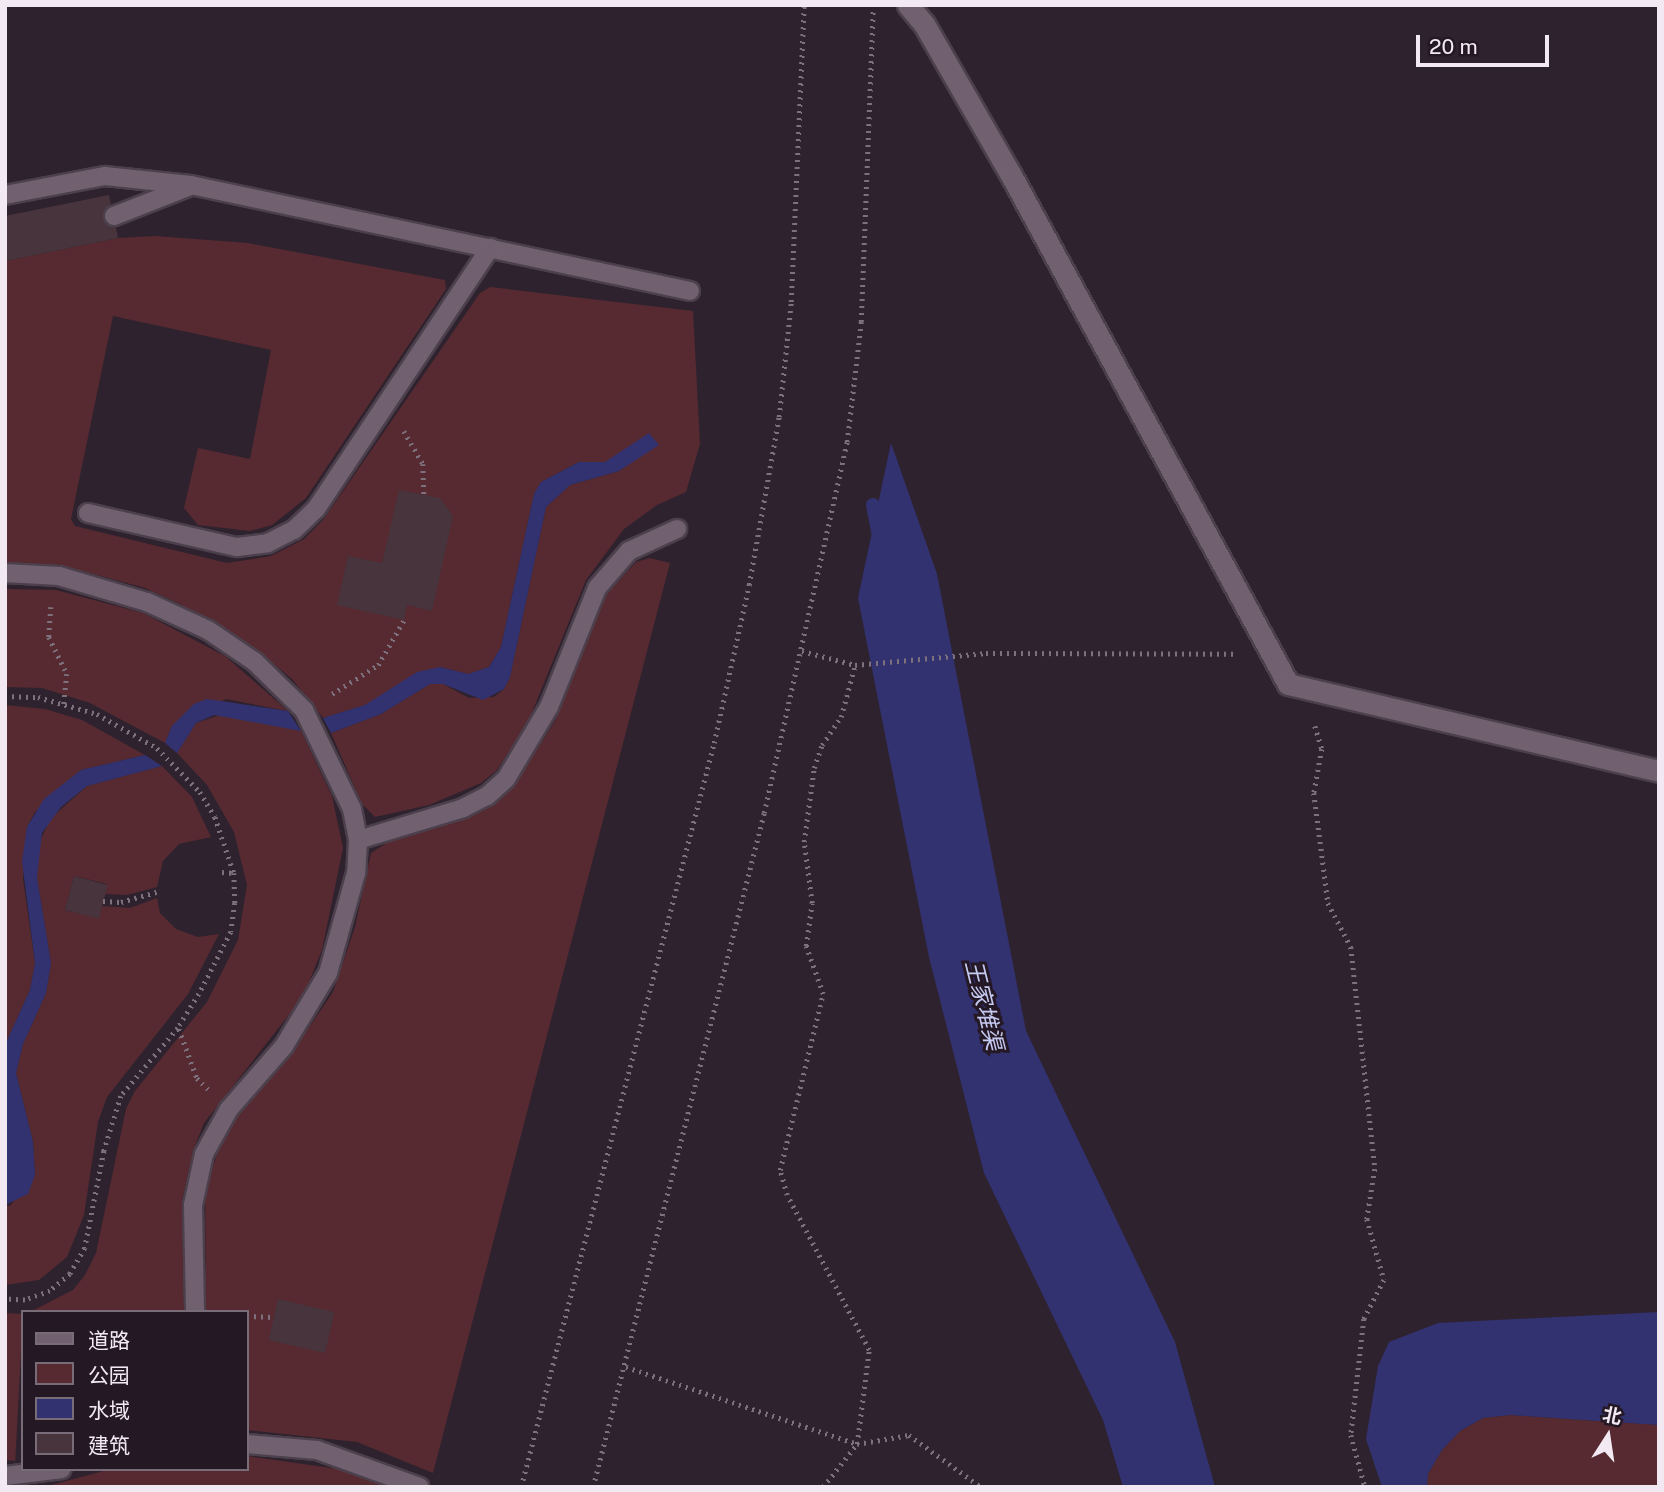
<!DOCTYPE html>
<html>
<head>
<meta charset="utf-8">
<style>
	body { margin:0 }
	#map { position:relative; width:1664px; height:1492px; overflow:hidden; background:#2f222f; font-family:"Public Sans","Noto Sans SC",sans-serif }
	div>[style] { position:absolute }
	.green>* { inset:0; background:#562a30; transform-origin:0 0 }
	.water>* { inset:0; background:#323271 }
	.stream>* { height:14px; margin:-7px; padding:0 7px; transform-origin:7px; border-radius:7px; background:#323271 }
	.building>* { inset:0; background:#47343d; transform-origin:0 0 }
	.path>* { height:4.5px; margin-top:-2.25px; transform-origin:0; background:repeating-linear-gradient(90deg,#7d717d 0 2px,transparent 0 7px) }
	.roads { filter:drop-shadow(2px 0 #4c404c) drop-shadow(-2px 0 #4c404c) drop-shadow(0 2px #4c404c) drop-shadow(0 -2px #4c404c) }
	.lane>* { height:18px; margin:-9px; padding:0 9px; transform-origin:9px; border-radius:9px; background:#716170 }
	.street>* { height:21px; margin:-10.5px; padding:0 10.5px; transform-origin:10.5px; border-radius:10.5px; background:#716170 }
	span { translate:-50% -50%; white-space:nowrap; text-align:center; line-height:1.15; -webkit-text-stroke:6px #251825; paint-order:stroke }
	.water-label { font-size:23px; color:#c5caf1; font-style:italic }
	.frame { position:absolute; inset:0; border:7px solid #f2e9f2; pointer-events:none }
	.legend { position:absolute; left:21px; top:1310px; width:228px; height:161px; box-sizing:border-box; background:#251825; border:2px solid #776c77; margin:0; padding:9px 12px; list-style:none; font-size:21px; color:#f2e9f2 }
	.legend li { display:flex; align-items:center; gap:14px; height:35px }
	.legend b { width:35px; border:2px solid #776c77 }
	.north { position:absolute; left:1573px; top:1401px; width:70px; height:70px; -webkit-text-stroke:5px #251825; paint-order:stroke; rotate:12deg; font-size:19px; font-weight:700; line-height:28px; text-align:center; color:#f2e9f2 }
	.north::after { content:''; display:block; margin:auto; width:24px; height:32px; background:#f2e9f2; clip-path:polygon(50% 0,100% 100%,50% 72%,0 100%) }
	.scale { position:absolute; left:1416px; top:35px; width:133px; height:32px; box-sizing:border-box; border:4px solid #f2e9f2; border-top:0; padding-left:9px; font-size:21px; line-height:24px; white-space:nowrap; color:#f2e9f2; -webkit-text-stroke:5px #251825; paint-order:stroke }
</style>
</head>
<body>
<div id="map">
	<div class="green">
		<div style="clip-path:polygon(155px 236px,248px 243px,445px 280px,446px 289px,306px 498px,272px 525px,250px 531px,198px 525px,184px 508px,198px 448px,250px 459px,271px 350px,113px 316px,71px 519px,75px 526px,227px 563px,271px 556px,304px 539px,323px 520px,480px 293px,490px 287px,693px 311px,700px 444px,686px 492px,657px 505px,624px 529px,586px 580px,526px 727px,496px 771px,481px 783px,429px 805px,375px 817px,362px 804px,331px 733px,381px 714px,430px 684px,443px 684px,469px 698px,494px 697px,504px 689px,510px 677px,546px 507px,570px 485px,619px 471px,659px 444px,605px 462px,579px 462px,541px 482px,534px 494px,501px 647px,489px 667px,468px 674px,440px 667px,365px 705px,323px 718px,292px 679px,264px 656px,180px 604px,145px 588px,60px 565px,5px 562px,5px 261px,118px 238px)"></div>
		<div style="clip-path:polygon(650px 558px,670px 563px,433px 1473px,357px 1442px,247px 1430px,247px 1312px,206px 1312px,205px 1190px,222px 1140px,236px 1116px,291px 1054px,333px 992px,355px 927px,371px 853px,388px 842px,473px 814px,515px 784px,555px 721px,594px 616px,607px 594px,636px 562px)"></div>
		<div style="clip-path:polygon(5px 589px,56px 590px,143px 613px,225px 656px,288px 711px,226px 699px,172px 726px,165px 743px,90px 703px,42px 688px,5px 687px)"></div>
		<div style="clip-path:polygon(5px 705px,45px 709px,82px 720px,145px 755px,81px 770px,35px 812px,27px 827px,23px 879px,35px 963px,30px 990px,5px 1045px)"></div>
		<div style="clip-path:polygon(223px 714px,301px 731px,332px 796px,343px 848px,322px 950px,303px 997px,204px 1123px,194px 1148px,182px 1201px,184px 1312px,30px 1312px,73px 1290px,85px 1275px,96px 1253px,126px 1109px,135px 1091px,207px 1002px,238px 940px,247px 885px,234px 832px,207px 785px,177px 753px,196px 723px)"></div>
		<div style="clip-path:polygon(162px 766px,192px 797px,211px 837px,179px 844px,163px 861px,157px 887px,127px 895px,105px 894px,107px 884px,74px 876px,65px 910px,98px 918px,102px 906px,130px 908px,157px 898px,160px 913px,176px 929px,198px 937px,219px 934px,188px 994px,107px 1097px,98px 1122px,84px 1215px,67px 1257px,39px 1280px,5px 1285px,5px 1205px,10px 1206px,35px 1175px,33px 1142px,16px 1073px,23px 1044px,46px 993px,51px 963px,37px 878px,37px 848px,50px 819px,87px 786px)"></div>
		<div style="left:5px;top:1313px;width:18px;height:147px;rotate:3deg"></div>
		<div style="clip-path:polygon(1510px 1415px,1659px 1425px,1659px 1487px,1427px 1487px,1428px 1474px,1442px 1450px,1460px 1431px,1483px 1418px)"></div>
		<div style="clip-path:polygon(247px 1456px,338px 1469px,387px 1487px,44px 1487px,111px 1469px,247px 1469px)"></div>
	</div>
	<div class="water">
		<div style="clip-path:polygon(649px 433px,659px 445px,619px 471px,570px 485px,546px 507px,510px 677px,504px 689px,483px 700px,443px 684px,430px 684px,381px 714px,331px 733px,323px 718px,365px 705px,417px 672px,440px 667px,468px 674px,489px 667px,501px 647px,534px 494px,541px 482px,579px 462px,605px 462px)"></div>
		<div style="clip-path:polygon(891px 443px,937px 574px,1026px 1031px,1175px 1342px,1215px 1487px,1123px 1487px,1103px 1420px,984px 1173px,929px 957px,858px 598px)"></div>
		<div style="clip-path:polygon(207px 699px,288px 711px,301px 731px,214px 715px,196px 723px,177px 753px,165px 743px,172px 726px,194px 704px)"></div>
		<div style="clip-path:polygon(145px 755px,162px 766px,87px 786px,61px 807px,42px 833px,37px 878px,51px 963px,46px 993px,23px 1044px,16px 1073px,33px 1142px,35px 1175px,28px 1194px,5px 1205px,5px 1045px,30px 990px,35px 963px,22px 861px,27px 827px,44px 799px,81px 770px)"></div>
		<div style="clip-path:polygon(1659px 1312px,1659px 1425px,1510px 1415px,1483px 1418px,1460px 1431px,1442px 1450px,1428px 1474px,1427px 1487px,1382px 1487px,1366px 1439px,1378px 1366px,1389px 1342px,1438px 1323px)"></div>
	</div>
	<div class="stream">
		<div style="left:873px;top:505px;width:31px;rotate:79deg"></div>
	</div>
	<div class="building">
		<div style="clip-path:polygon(109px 195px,111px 205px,105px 209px,103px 219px,116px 227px,118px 238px,5px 261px,5px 216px)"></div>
		<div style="clip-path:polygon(399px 490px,440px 498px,453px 516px,432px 611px,407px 605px,404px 620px,337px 605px,348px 556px,382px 563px)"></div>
		<div style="left:74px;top:876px;width:35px;height:35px;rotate:15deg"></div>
		<div style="left:278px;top:1299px;width:58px;height:42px;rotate:13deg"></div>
	</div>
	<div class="path">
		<div style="left:404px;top:431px;width:38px;rotate:60deg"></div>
		<div style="left:423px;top:464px;width:31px;rotate:88deg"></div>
		<div style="left:51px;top:607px;width:30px;rotate:94deg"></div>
		<div style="left:49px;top:637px;width:41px;rotate:64.1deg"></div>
		<div style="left:67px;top:674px;width:30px;rotate:96deg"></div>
		<div style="left:802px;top:651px;width:55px;rotate:14.8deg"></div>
		<div style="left:855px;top:665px;width:132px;rotate:-5.2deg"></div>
		<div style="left:986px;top:653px;width:248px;rotate:0.2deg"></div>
		<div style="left:332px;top:694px;width:54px;rotate:-32.2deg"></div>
		<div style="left:378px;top:665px;width:52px;rotate:-60deg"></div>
		<div style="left:5px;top:696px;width:33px;rotate:2deg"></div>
		<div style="left:38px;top:697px;width:61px;rotate:16.1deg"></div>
		<div style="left:97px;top:714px;width:69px;rotate:29.5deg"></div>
		<div style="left:157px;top:748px;width:62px;rotate:45.7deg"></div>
		<div style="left:200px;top:792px;width:29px;rotate:59deg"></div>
		<div style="left:215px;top:817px;width:59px;rotate:71.3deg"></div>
		<div style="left:234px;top:873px;width:30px;rotate:88deg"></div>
		<div style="left:235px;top:903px;width:29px;rotate:98deg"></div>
		<div style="left:231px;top:932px;width:70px;rotate:117.3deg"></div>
		<div style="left:199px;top:994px;width:40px;rotate:122deg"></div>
		<div style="left:178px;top:1028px;width:89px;rotate:130deg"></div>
		<div style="left:121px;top:1096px;width:58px;rotate:107.2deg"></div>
		<div style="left:104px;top:1151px;width:99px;rotate:101.1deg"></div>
		<div style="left:85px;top:1248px;width:30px;rotate:120deg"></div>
		<div style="left:70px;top:1274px;width:26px;rotate:140deg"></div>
		<div style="left:50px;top:1291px;width:27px;rotate:160deg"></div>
		<div style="left:25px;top:1300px;width:20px;rotate:-177deg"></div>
		<div style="left:1315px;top:726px;width:24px;rotate:73deg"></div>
		<div style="left:1322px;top:749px;width:45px;rotate:100.3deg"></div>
		<div style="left:1314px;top:793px;width:111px;rotate:82.7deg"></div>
		<div style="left:1328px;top:903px;width:50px;rotate:62.4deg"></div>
		<div style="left:1351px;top:947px;width:223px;rotate:83.8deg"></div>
		<div style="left:1375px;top:1169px;width:51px;rotate:99.1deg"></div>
		<div style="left:1367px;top:1219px;width:63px;rotate:74.4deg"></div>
		<div style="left:1384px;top:1280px;width:44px;rotate:117.1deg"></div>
		<div style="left:1364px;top:1319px;width:117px;rotate:96.4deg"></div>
		<div style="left:1351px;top:1435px;width:54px;rotate:74.9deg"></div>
		<div style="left:222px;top:872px;width:12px;rotate:5deg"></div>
		<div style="left:103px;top:901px;width:18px;rotate:3deg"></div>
		<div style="left:121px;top:902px;width:37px;rotate:-16deg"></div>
		<div style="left:179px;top:1029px;width:52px;rotate:69.8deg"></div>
		<div style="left:197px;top:1078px;width:16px;rotate:45deg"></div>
		<div style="left:247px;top:1316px;width:27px;rotate:2deg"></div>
		<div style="left:626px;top:1367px;width:243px;rotate:18.4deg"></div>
		<div style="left:857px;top:1444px;width:53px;rotate:-9.8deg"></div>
		<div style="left:909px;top:1435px;width:89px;rotate:35.8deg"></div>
		<div style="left:521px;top:1487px;width:769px;rotate:-75.46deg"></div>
		<div style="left:714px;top:743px;width:162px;rotate:-77.5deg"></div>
		<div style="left:749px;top:585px;width:171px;rotate:-79.9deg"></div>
		<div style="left:779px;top:417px;width:116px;rotate:-84deg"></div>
		<div style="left:791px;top:302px;width:297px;rotate:-87.5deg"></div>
		<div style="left:593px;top:1487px;width:695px;rotate:-75.76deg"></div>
		<div style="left:764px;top:813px;width:380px;rotate:-77.4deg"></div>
		<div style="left:847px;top:442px;width:121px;rotate:-83.3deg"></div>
		<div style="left:861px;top:322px;width:311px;rotate:-87.8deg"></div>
		<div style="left:823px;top:1487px;width:55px;rotate:-51.7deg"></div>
		<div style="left:857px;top:1444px;width:95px;rotate:-82.7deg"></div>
		<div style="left:869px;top:1350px;width:175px;rotate:-117.9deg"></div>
		<div style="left:787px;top:1195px;width:26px;rotate:-106deg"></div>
		<div style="left:780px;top:1170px;width:181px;rotate:-76.3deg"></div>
		<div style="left:823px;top:994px;width:51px;rotate:-109.5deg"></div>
		<div style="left:806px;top:946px;width:43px;rotate:-82.1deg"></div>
		<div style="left:812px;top:903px;width:62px;rotate:-97.5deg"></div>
		<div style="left:804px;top:842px;width:75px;rotate:-82.3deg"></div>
		<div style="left:814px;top:768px;width:24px;rotate:-71deg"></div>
		<div style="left:822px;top:745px;width:34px;rotate:-56deg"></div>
		<div style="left:841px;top:717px;width:54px;rotate:-74.9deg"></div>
	</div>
	<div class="roads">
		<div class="lane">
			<div style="left:5px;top:195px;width:102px;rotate:-10.8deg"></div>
			<div style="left:105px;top:176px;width:86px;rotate:6deg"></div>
			<div style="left:191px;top:185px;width:510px;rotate:11.99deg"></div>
			<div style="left:114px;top:216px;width:79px;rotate:-21.4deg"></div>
			<div style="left:88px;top:513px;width:153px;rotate:12.9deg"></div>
			<div style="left:237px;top:547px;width:31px;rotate:-7deg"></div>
			<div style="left:268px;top:543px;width:29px;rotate:-27deg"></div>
			<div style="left:294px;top:530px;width:30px;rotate:-44deg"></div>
			<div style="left:316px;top:509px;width:314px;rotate:-56.3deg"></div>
			<div style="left:5px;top:573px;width:54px;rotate:3.2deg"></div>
			<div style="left:59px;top:576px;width:92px;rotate:16.5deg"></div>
			<div style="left:147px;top:602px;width:67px;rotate:24.7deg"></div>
			<div style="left:208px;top:630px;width:57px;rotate:34.2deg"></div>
			<div style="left:255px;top:662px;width:69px;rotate:44.4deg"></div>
			<div style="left:304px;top:710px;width:110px;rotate:64.1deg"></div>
			<div style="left:352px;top:809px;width:32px;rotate:79deg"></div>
			<div style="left:358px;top:840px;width:33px;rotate:93deg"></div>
			<div style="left:356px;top:873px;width:104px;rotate:105.6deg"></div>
			<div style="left:328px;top:973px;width:85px;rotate:121.1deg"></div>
			<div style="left:284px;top:1046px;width:84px;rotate:131.1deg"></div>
			<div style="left:229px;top:1109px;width:51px;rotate:119.1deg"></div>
			<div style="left:204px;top:1154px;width:52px;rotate:102.2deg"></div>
			<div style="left:193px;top:1205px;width:107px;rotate:88.9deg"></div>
			<div style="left:358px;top:840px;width:110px;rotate:-16.9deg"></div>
			<div style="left:463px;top:808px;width:27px;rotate:-27deg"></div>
			<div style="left:487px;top:796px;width:25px;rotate:-42deg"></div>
			<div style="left:506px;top:779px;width:84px;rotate:-59.2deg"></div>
			<div style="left:549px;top:707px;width:128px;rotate:-68deg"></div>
			<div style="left:597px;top:588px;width:49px;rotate:-49.1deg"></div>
			<div style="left:629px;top:551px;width:53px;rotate:-24.6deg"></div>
			<div style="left:247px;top:1444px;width:70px;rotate:4.9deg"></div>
			<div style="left:317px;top:1450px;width:109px;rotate:19.8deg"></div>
			<div style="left:5px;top:1476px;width:57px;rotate:-7deg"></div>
		</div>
		<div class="street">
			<div style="left:908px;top:5px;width:25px;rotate:50deg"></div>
			<div style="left:924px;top:24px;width:174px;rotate:60.1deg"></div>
			<div style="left:1011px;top:175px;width:579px;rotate:61.44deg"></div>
			<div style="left:1288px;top:684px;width:381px;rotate:13.2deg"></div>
		</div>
	</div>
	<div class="water-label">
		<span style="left:984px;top:1005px;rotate:76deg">王家堆渠</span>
	</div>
	<div class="frame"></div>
	<ul class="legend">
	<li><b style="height:9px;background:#716170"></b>道路</li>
	<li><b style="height:19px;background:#562a30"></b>公园</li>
	<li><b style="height:19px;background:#323271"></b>水域</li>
	<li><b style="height:19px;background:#47343d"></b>建筑</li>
	</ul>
	<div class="north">北</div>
	<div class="scale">20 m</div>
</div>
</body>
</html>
